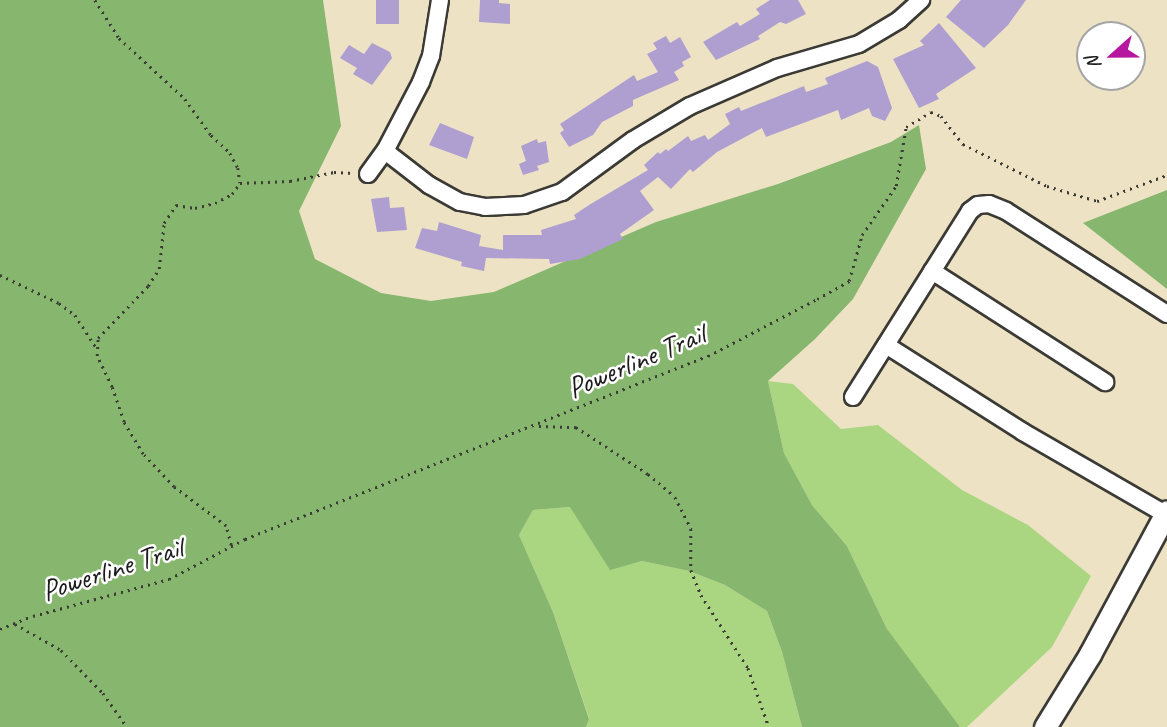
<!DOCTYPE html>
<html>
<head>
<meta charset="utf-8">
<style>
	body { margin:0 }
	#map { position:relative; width:1167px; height:727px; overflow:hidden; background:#ede3c4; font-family:Caveat,sans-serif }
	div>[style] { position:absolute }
	.green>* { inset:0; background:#aad581 }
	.forest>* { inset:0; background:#87b66f }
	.building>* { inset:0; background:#af9ed0; transform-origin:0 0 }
	.path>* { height:2.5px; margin-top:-1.25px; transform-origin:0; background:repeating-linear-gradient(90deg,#3b3a35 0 2px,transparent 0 7px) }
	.roads { filter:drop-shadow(2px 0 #3b3a35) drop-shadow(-2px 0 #3b3a35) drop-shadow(0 2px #3b3a35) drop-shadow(0 -2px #3b3a35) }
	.minor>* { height:16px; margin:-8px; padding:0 8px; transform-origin:8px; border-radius:8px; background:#fff }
	.tertiary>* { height:21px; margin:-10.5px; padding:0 10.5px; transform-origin:10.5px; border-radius:10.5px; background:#fff }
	span { translate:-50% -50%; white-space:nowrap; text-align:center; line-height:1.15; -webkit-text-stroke:5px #fff; paint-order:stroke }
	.street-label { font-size:30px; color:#1c1c1c }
	.north { position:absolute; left:1076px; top:21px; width:70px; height:70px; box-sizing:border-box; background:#fff; border:2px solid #a4a4a4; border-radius:50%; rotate:249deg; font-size:19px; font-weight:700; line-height:28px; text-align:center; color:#1c1c1c }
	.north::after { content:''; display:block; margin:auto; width:24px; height:32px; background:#b5179e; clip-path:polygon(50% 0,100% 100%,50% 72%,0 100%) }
</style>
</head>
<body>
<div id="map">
	<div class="green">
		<div style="clip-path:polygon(768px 381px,793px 384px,841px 429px,878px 425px,962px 490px,1028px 525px,1091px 576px,1052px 647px,967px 727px,960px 727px,921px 678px,887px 629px,847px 546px,812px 505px,784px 453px)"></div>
		<div style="clip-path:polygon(571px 507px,610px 569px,642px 561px,689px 571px,725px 585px,767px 611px,782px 652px,802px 727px,586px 727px,589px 718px,553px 612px,519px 535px,533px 510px)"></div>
	</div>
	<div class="forest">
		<div style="clip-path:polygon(0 0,323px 0,341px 126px,299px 211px,315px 259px,381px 293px,431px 301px,494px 292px,656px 222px,778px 184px,891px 142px,919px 125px,926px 169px,853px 299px,815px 339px,768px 381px,784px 453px,812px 505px,847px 546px,887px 629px,960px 727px,802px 727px,782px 652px,767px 611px,725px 585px,689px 571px,642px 561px,610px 570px,570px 507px,533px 510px,519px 535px,553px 612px,589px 719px,586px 727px,0 727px)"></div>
		<div style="clip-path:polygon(1167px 190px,1167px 289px,1083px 223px)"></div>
	</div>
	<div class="building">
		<div style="left:376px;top:0;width:23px;height:24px"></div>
		<div style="clip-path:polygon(480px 0,499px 0,499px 3px,510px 4px,510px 24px,479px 22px)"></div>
		<div style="clip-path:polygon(770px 0,798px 0,806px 14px,786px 24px,780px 22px,758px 36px,760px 39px,716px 60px,703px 42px,737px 22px,740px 26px,760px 14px,756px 9px)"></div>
		<div style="clip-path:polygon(961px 0,1026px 0,1008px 25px,984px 48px,946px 17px)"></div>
		<div style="clip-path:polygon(939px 23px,976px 68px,936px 94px,939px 99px,919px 108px,893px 59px,924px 45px,920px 41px)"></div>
		<div style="clip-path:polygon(666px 36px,670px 43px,680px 37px,691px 57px,682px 62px,684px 66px,674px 72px,679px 80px,633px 100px,633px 106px,602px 122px,593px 135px,569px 147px,560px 133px,564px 130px,560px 124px,634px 75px,637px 81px,658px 72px,647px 54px,657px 49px,653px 43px)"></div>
		<div style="clip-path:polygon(372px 43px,390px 52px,392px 58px,372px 85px,353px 74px,357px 68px,340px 58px,349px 45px,364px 54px)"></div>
		<div style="clip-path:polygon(867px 61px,878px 67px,892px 108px,885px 121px,872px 116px,869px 108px,841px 120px,838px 110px,766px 137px,762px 128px,717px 152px,693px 172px,690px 169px,671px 189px,658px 177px,640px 191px,654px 210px,620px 234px,623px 239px,580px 259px,550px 264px,549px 259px,486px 258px,484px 271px,461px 266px,462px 262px,415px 248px,422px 228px,437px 231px,439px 222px,481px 235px,479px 246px,503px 250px,503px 235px,542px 235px,541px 230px,576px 219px,574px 215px,589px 205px,648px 170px,644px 165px,658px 152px,660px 154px,666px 149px,668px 151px,688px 136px,691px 141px,705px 135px,708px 140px,730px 124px,725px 114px,739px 107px,741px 111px,804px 86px,806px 92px,828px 84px,825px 78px)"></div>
		<div style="clip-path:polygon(440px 123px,474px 137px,467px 159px,429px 145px)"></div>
		<div style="clip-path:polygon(537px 139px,538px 143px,546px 141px,549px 162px,537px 166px,539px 170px,523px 175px,519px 164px,526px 161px,521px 146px)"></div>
		<div style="clip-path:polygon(389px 197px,390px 208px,404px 207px,407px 230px,377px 232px,371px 199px)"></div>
	</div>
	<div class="path">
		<div style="left:95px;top:0;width:45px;rotate:57.7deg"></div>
		<div style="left:119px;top:38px;width:90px;rotate:42.7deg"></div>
		<div style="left:185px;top:99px;width:44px;rotate:54.2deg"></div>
		<div style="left:211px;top:135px;width:26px;rotate:43deg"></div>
		<div style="left:230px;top:153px;width:17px;rotate:62deg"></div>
		<div style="left:238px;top:168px;width:15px;rotate:82deg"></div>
		<div style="left:0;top:275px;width:65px;rotate:25.4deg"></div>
		<div style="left:59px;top:303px;width:20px;rotate:37deg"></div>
		<div style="left:75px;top:315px;width:38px;rotate:57deg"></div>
		<div style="left:539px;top:426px;width:37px;rotate:2deg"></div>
		<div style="left:576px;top:427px;width:86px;rotate:33.1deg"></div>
		<div style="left:648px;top:474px;width:35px;rotate:40deg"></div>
		<div style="left:675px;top:497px;width:36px;rotate:63deg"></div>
		<div style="left:691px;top:529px;width:41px;rotate:90deg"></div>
		<div style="left:691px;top:570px;width:27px;rotate:68deg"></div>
		<div style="left:701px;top:595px;width:87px;rotate:57.2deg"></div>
		<div style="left:748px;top:668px;width:63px;rotate:70.4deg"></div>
		<div style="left:231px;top:545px;width:20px;rotate:-105deg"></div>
		<div style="left:226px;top:526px;width:65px;rotate:-143.1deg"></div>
		<div style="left:174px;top:487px;width:45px;rotate:-133.2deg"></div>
		<div style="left:143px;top:454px;width:37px;rotate:-121deg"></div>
		<div style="left:124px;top:422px;width:37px;rotate:-109deg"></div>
		<div style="left:112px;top:387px;width:34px;rotate:-116deg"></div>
		<div style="left:97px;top:356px;width:18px;rotate:-87deg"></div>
		<div style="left:98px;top:338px;width:72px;rotate:-46.1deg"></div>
		<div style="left:148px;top:286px;width:20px;rotate:-57deg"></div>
		<div style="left:159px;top:269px;width:46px;rotate:-83.8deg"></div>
		<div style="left:164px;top:223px;width:22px;rotate:-56deg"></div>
		<div style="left:176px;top:205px;width:19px;rotate:9deg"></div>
		<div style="left:195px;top:208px;width:21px;rotate:-14deg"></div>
		<div style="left:215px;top:203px;width:19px;rotate:-28deg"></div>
		<div style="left:232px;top:194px;width:14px;rotate:-54deg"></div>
		<div style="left:240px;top:183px;width:50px;rotate:-2.3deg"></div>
		<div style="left:290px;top:181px;width:45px;rotate:-11.6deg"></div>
		<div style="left:334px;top:172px;width:20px;rotate:3deg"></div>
		<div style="left:15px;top:624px;width:53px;rotate:29.5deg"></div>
		<div style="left:61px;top:650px;width:60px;rotate:45.7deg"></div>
		<div style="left:103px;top:693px;width:42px;rotate:54.8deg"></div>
		<div style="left:0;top:629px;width:35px;rotate:-22deg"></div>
		<div style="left:33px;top:616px;width:141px;rotate:-15.2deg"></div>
		<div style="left:169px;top:579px;width:86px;rotate:-27.8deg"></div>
		<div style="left:245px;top:539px;width:498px;rotate:-21.6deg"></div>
		<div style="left:708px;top:356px;width:123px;rotate:-27.6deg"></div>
		<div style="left:817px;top:299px;width:37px;rotate:-29deg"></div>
		<div style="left:849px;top:281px;width:48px;rotate:-74.2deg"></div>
		<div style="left:862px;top:235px;width:60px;rotate:-55.2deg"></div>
		<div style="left:896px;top:186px;width:60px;rotate:-80.4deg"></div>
		<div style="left:906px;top:127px;width:29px;rotate:-31deg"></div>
		<div style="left:931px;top:112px;width:11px;rotate:22deg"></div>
		<div style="left:941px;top:116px;width:36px;rotate:52deg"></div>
		<div style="left:963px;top:144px;width:94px;rotate:26.6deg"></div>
		<div style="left:1047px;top:186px;width:52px;rotate:16.7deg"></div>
		<div style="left:1097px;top:201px;width:75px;rotate:-20.4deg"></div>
	</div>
	<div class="roads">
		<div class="minor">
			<div style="left:385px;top:151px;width:56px;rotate:37.7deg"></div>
			<div style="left:429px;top:185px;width:35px;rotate:29deg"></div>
			<div style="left:460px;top:202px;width:25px;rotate:11deg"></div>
			<div style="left:485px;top:207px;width:39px;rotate:-3deg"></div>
			<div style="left:524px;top:205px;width:40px;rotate:-18.9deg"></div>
			<div style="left:562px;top:192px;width:88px;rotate:-36.2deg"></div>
			<div style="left:633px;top:140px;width:66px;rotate:-30.8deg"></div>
			<div style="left:690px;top:106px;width:95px;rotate:-23.6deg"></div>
			<div style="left:777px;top:68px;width:85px;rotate:-16.3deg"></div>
			<div style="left:859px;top:44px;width:47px;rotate:-31deg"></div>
			<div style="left:899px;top:20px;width:30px;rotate:-42deg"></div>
			<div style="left:368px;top:174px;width:29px;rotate:-54deg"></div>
			<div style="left:385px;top:151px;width:78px;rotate:-62.4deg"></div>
			<div style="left:421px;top:82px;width:28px;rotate:-69deg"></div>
			<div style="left:431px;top:56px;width:57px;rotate:-80.9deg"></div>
			<div style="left:932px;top:271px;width:206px;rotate:32.7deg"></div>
			<div style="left:886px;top:345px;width:162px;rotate:32.4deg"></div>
			<div style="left:1023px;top:432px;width:164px;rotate:30deg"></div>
			<div style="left:853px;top:397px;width:220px;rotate:-57.8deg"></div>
			<div style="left:970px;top:211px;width:10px;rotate:-37deg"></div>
			<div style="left:978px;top:205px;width:11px;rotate:-5deg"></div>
			<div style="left:989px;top:204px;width:18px;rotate:22deg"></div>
			<div style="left:1006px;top:211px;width:191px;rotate:32.6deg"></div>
		</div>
		<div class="tertiary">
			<div style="left:1045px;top:727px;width:86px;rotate:-58.3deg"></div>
			<div style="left:1090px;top:654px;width:162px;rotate:-61.7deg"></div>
		</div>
	</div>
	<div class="street-label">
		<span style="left:636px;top:361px;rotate:-23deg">Powerline Trail</span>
		<span style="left:112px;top:569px;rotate:-18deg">Powerline Trail</span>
	</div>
	<div class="north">N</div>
</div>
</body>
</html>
